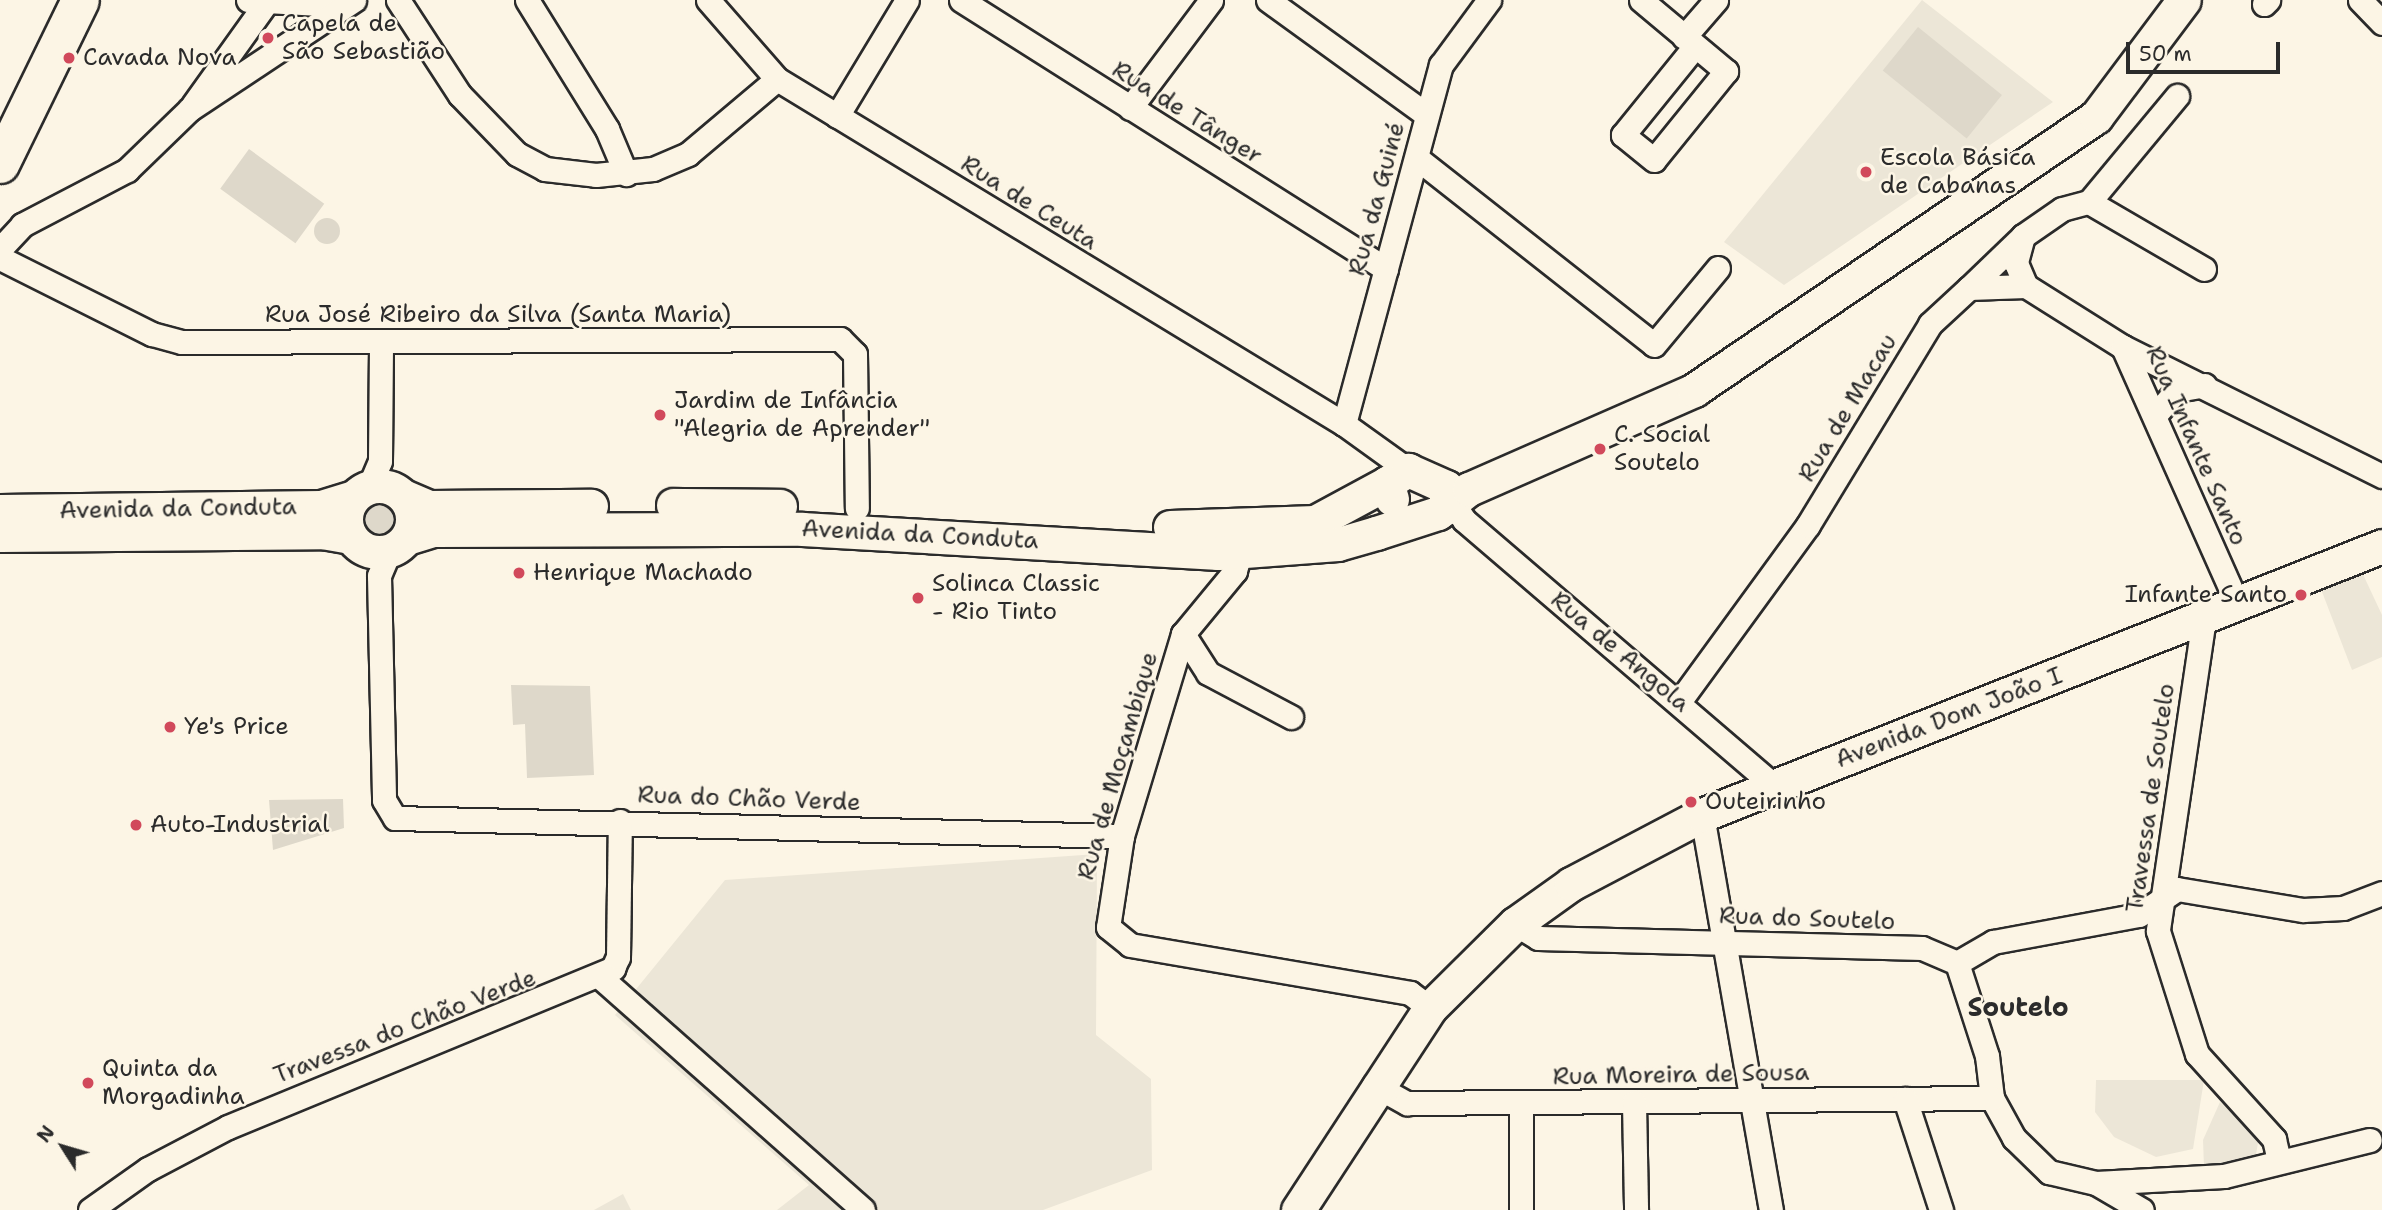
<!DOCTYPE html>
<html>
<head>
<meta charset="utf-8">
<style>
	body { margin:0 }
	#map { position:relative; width:2382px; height:1210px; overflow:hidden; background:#fcf5e5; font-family:"Shantell Sans",sans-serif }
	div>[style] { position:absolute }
	.built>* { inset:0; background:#ece6d7 }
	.green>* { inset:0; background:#ded8ca; transform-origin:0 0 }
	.round { border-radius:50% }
	.roads { filter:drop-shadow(2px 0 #2b2b2b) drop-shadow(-2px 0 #2b2b2b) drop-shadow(0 2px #2b2b2b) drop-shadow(0 -2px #2b2b2b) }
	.street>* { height:23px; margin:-11.5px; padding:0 11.5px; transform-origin:11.5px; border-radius:11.5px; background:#fcf5e5 }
	.secondary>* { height:33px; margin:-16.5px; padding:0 16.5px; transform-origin:16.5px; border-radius:16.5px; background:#fcf5e5 }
	.secondary>.ring { margin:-16.5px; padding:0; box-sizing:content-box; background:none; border:33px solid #fcf5e5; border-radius:50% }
	.primary>* { height:37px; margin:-18.5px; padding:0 18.5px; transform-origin:18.5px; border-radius:18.5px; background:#fcf5e5 }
	.dots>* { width:19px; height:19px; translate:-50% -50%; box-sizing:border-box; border:4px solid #fcf5e5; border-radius:50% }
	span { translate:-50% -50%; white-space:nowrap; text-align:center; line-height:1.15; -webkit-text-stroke:5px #fcf5e5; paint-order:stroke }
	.poi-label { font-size:24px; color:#2b2b2b }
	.left { translate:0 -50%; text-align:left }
	.right { translate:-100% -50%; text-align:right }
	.street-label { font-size:24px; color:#2b2b2b }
	.neighbourhood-label { font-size:26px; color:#2b2b2b; font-weight:700 }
	.north { position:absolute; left:28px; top:1112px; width:70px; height:70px; -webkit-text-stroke:5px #fcf5e5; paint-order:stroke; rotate:307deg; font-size:19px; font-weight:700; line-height:28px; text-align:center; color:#2b2b2b }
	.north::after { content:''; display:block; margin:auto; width:24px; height:32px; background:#2b2b2b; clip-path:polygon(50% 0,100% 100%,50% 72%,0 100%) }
	.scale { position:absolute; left:2126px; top:42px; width:154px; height:32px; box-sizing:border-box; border:4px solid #2b2b2b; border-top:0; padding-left:9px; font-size:21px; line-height:24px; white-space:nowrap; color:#2b2b2b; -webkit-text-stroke:5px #fcf5e5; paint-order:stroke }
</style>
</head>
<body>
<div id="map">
	<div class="built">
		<div style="clip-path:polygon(1922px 0,2053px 102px,1784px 285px,1724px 242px)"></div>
		<div style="clip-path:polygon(2360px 568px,2382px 615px,2382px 657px,2352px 670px,2319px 584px)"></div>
		<div style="clip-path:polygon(1097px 854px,1096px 1035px,1151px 1079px,1152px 1170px,1043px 1210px,777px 1210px,809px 1185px,615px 1015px,725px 880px)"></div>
		<div style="clip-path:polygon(2096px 1080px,2204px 1080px,2193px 1149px,2156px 1157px,2114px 1137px,2095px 1112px)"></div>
		<div style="clip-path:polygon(2220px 1102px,2259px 1137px,2255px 1160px,2204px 1167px,2203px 1140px)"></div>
		<div style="clip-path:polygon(623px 1194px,631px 1210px,594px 1210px)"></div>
	</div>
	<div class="green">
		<div style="left:1918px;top:27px;width:108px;height:56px;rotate:39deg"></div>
		<div style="left:249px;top:149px;width:93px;height:49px;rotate:36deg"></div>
		<div class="round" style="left:314px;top:218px;width:26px;height:26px"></div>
		<div class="round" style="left:358px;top:498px;width:42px;height:42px"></div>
		<div style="clip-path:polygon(511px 685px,590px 686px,594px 775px,527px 778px,525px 724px,513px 725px)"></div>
		<div style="clip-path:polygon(343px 799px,344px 828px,273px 850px,269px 800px)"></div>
	</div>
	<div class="roads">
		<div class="street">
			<div style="left:248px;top:0;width:90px;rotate:3.2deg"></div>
			<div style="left:398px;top:0;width:113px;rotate:56.9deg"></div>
			<div style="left:460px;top:95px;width:82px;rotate:46deg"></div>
			<div style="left:517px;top:154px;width:32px;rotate:28deg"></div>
			<div style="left:545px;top:169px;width:51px;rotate:6.7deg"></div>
			<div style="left:596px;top:175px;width:57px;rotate:-6deg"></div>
			<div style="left:653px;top:169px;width:38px;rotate:-23deg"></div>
			<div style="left:688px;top:154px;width:116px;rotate:-40.1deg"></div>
			<div style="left:527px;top:0;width:152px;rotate:58.2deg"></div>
			<div style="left:607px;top:129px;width:49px;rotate:67.1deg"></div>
			<div style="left:708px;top:0;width:105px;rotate:48.9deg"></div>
			<div style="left:777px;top:79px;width:664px;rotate:31.32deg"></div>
			<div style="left:1344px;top:424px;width:79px;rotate:35.7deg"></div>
			<div style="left:961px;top:0;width:503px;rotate:32.33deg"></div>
			<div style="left:1268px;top:0;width:196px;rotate:35.9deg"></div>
			<div style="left:1641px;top:0;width:111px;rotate:39.9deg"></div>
			<div style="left:1726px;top:71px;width:114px;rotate:129deg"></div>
			<div style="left:1654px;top:160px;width:40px;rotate:-141deg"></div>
			<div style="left:1623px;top:135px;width:114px;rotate:-51deg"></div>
			<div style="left:2360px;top:0;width:32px;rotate:46deg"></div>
			<div style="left:2264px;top:4px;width:6px;rotate:-45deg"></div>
			<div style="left:1684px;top:37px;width:49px;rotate:-49.1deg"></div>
			<div style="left:193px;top:105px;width:122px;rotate:-54.4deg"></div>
			<div style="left:1130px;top:108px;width:135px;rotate:-53.1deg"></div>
			<div style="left:837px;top:116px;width:135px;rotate:-58.9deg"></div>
			<div style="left:1418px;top:159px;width:300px;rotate:38.2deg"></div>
			<div style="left:1654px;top:345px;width:100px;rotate:-50.3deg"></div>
			<div style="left:2089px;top:202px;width:133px;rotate:30.2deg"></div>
			<div style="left:2023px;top:236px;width:28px;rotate:105deg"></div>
			<div style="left:2016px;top:263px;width:25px;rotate:67deg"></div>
			<div style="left:0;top:249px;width:33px;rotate:-47deg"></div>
			<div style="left:22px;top:225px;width:119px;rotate:-27.6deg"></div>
			<div style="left:127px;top:170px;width:88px;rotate:-44.1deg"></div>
			<div style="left:190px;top:109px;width:197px;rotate:-33.6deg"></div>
			<div style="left:0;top:258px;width:170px;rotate:26.6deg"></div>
			<div style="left:152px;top:334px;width:31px;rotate:15deg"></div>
			<div style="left:182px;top:342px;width:658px;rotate:-0.26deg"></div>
			<div style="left:840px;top:339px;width:21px;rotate:45deg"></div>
			<div style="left:855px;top:354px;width:154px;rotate:89.3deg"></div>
			<div style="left:1969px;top:288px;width:75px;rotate:-43.9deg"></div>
			<div style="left:2023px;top:236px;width:47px;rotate:-34.7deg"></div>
			<div style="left:2062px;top:209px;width:28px;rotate:-15deg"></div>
			<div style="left:2089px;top:202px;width:138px;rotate:-50.3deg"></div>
			<div style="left:2123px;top:347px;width:282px;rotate:66deg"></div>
			<div style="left:2156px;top:414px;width:32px;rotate:-49deg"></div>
			<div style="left:2177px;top:390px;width:28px;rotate:-10deg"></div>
			<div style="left:1344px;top:424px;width:372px;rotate:-74.9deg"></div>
			<div style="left:1441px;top:65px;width:81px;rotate:-53.6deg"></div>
			<div style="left:369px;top:487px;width:28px;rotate:-67deg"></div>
			<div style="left:380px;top:461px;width:117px;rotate:-89.5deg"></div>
			<div style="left:1450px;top:499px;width:25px;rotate:56deg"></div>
			<div style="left:1464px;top:520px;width:408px;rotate:40.6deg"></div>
			<div style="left:389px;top:552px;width:26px;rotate:113deg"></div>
			<div style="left:379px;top:576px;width:224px;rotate:88.7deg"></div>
			<div style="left:384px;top:800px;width:21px;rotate:59deg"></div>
			<div style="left:395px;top:818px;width:727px;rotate:1.42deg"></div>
			<div style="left:1240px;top:553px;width:19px;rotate:106deg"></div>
			<div style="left:1235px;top:571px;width:82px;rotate:129.5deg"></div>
			<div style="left:1183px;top:634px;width:211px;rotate:106.8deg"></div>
			<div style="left:1122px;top:836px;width:92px;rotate:98.7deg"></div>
			<div style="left:1108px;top:927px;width:28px;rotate:39deg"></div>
			<div style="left:1130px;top:945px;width:284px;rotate:9.7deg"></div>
			<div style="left:1410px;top:993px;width:25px;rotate:37deg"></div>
			<div style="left:2204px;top:618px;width:316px;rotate:98.4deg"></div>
			<div style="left:2158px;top:931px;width:129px;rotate:72.4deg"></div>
			<div style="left:2197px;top:1054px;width:115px;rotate:47.8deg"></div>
			<div style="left:2274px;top:1139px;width:22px;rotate:77deg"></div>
			<div style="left:1183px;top:634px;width:46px;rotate:57.3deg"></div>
			<div style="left:1208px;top:673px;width:94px;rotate:27.9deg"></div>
			<div style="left:1679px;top:702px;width:219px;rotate:-53.9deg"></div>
			<div style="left:1808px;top:525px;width:235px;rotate:-58.7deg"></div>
			<div style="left:1930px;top:324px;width:53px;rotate:-42.7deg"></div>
			<div style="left:1969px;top:288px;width:57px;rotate:-2deg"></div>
			<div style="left:2026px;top:286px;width:115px;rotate:32.2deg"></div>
			<div style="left:2123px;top:347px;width:289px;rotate:26.5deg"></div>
			<div style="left:1702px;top:815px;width:401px;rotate:80.1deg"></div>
			<div style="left:1515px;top:924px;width:27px;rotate:31deg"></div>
			<div style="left:1538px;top:938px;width:384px;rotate:1.5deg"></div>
			<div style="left:1922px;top:948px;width:38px;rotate:23deg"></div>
			<div style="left:1957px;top:963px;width:98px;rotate:72.1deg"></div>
			<div style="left:1987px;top:1056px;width:42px;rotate:83.2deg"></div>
			<div style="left:1992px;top:1098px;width:46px;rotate:61.2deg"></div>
			<div style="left:2014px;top:1138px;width:49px;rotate:44.2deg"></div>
			<div style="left:2049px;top:1172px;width:48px;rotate:13.2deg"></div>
			<div style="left:2096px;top:1183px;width:128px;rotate:-3.1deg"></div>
			<div style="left:2224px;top:1176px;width:150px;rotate:-13.9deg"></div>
			<div style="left:1957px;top:963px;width:42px;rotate:-30.3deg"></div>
			<div style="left:1993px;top:942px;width:148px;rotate:-10.5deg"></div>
			<div style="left:2139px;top:915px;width:46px;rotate:-34.4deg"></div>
			<div style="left:2177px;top:889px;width:128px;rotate:9.5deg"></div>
			<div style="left:2303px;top:910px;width:40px;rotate:-2.9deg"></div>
			<div style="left:2343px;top:908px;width:42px;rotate:-21deg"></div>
			<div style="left:600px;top:977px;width:351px;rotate:41.5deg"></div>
			<div style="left:1374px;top:1085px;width:38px;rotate:29deg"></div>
			<div style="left:1407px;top:1103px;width:585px;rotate:-0.49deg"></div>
			<div style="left:1905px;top:1099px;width:117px;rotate:72deg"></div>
			<div style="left:1634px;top:1102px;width:108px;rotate:88.9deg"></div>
			<div style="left:2096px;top:1183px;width:53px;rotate:30.4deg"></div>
			<div style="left:90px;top:1210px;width:71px;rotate:-35.3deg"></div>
			<div style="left:148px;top:1169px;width:90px;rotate:-27.7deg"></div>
			<div style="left:228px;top:1127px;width:417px;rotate:-22.4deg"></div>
			<div style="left:613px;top:968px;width:12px;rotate:-66deg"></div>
			<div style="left:618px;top:957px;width:136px;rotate:-89.2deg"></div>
			<div style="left:1521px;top:1210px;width:107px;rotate:-90deg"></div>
		</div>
		<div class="secondary">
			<div class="ring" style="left:346px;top:486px;width:33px;height:33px"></div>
			<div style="left:403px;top:496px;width:28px;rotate:23deg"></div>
			<div style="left:429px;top:507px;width:162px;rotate:-0.4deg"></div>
			<div style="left:1392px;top:499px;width:17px;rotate:-107deg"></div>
			<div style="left:1387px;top:483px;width:25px;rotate:-32deg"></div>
			<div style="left:1408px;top:470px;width:42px;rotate:24.1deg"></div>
			<div style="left:1446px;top:487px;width:21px;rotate:90deg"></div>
			<div style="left:673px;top:505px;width:107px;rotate:0.5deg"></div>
			<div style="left:0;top:511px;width:321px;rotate:-0.7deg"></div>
			<div style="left:321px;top:507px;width:34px;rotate:-17deg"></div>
			<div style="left:1170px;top:527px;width:145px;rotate:-2deg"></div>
			<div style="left:1315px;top:522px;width:82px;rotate:-28.4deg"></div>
			<div style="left:0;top:535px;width:322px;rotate:-0.5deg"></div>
			<div style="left:322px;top:532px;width:29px;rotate:10deg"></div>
			<div style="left:407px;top:538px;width:28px;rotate:-17deg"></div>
			<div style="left:434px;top:530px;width:368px;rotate:-0.2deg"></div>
			<div style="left:802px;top:529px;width:417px;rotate:3.3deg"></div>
			<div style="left:1218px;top:553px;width:120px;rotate:-4.3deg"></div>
			<div style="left:1338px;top:544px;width:40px;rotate:-16deg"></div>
			<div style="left:1376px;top:533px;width:65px;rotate:-17.9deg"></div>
			<div style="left:1438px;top:513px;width:39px;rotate:-38deg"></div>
			<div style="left:1469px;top:489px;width:246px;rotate:-23.7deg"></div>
			<div style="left:1694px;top:390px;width:486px;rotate:-34.2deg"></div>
			<div style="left:2096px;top:117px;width:146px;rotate:-53.1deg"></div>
			<div style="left:1298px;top:1210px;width:241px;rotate:-56.8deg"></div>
			<div style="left:1430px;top:1008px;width:120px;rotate:-44.7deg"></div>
			<div style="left:1515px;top:924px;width:69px;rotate:-35.5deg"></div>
			<div style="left:1571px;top:884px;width:148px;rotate:-27.8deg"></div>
			<div style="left:1702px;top:815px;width:731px;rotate:-21.58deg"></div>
		</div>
		<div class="primary">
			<div style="left:0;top:164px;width:182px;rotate:-64deg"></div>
		</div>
	</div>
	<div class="dots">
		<div style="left:268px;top:38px;background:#d1495b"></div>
		<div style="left:69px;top:58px;background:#d1495b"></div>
		<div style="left:1866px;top:172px;background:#d1495b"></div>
		<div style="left:660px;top:415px;background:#d1495b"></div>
		<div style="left:1600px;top:449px;background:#d1495b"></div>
		<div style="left:519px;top:573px;background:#d1495b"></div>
		<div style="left:2301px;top:595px;background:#d1495b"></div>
		<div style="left:918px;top:598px;background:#d1495b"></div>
		<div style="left:170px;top:727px;background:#d1495b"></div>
		<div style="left:1691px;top:802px;background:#d1495b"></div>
		<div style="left:136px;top:825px;background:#d1495b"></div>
		<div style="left:88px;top:1083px;background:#d1495b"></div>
	</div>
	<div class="poi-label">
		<span class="left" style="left:282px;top:38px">Capela de<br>São Sebastião</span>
		<span class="left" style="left:83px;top:58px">Cavada Nova</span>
		<span class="left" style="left:1880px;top:172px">Escola Básica<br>de Cabanas</span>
		<span class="left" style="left:674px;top:415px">Jardim de Infância<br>"Alegria de Aprender"</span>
		<span class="left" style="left:1614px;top:449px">C. Social<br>Soutelo</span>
		<span class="left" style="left:533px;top:573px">Henrique Machado</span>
		<span class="left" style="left:932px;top:598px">Solinca Classic<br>- Rio Tinto</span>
		<span class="right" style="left:2287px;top:595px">Infante Santo</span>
		<span class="left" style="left:184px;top:727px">Ye's Price</span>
		<span class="left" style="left:1705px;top:802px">Outeirinho</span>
		<span class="left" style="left:150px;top:825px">Auto-Industrial</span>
		<span class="left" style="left:102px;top:1083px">Quinta da<br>Morgadinha</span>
	</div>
	<div class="street-label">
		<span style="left:1187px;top:113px;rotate:32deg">Rua de Tânger</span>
		<span style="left:1377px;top:199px;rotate:-75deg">Rua da Guiné</span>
		<span style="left:1029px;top:203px;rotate:32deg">Rua de Ceuta</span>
		<span style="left:498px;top:315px">Rua José Ribeiro da Silva (Santa Maria)</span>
		<span style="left:1848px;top:408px;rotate:-59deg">Rua de Macau</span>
		<span style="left:2196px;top:446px;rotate:66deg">Rua Infante Santo</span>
		<span style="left:178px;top:509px;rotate:-1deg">Avenida da Conduta</span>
		<span style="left:920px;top:535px;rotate:3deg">Avenida da Conduta</span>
		<span style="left:1620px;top:652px;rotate:40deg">Rua de Angola</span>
		<span style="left:1949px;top:718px;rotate:-21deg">Avenida Dom João I</span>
		<span style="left:1118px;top:766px;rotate:-74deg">Rua de Moçambique</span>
		<span style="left:2151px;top:798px;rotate:-82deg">Travessa de Soutelo</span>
		<span style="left:749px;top:799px;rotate:2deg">Rua do Chão Verde</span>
		<span style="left:1807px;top:919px;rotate:2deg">Rua do Soutelo</span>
		<span style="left:405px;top:1027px;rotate:-21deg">Travessa do Chão Verde</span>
		<span style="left:1681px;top:1075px;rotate:-1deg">Rua Moreira de Sousa</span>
	</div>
	<div class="neighbourhood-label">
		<span style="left:2018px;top:1007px">Soutelo</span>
	</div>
	<div class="north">N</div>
	<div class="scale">50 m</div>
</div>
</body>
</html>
